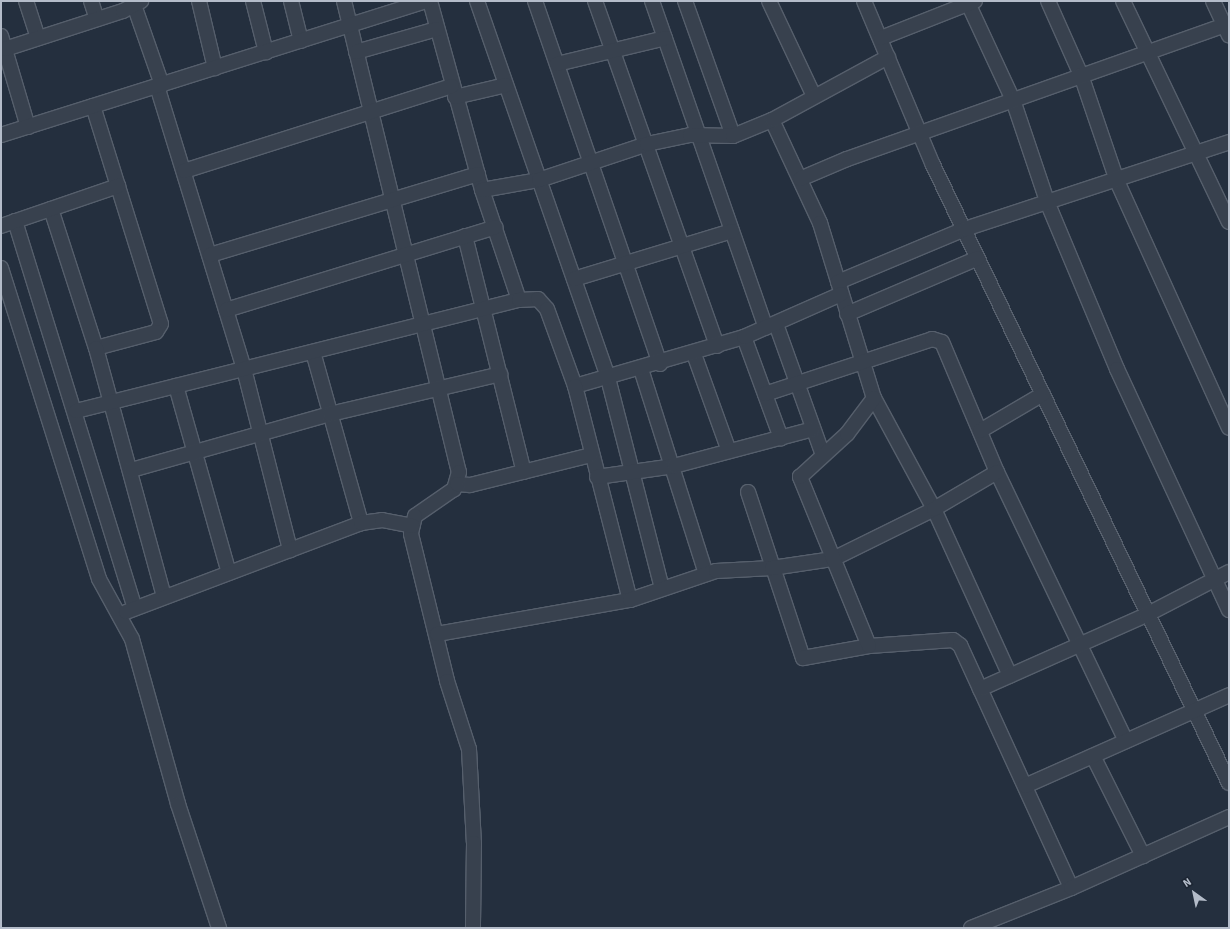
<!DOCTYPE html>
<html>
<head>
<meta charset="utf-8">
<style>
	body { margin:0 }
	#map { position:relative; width:1230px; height:929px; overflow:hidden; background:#242f3e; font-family:"Source Sans 3",sans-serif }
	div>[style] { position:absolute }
	.roads { filter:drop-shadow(1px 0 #565f6c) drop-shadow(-1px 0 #565f6c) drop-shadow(0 1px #565f6c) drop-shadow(0 -1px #565f6c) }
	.minor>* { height:14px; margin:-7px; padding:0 7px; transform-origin:7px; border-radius:7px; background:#38414e }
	span { translate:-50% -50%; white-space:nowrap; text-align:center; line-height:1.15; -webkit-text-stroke:4px #1d2633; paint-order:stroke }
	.frame { position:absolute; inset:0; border:2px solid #b4bcc9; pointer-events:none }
	.north { position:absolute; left:1174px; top:873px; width:40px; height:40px; -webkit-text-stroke:3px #1d2633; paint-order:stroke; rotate:327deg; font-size:11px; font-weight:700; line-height:16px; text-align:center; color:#b4bcc9 }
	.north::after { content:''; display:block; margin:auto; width:14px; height:18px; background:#b4bcc9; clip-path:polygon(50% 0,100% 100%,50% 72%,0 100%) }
</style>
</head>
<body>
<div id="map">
	<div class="roads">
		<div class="minor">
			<div style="left:26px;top:1px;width:39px;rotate:72deg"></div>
			<div style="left:91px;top:1px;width:19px;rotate:72deg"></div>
			<div style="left:199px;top:1px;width:69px;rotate:76.6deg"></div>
			<div style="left:253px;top:1px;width:53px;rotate:75.7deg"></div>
			<div style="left:291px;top:1px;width:41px;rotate:76deg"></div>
			<div style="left:344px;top:1px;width:485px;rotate:76.3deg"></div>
			<div style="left:459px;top:472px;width:18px;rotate:106deg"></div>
			<div style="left:454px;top:489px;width:47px;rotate:145.3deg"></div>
			<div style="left:415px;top:516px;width:18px;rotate:103deg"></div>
			<div style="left:411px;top:534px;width:151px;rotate:76.2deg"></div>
			<div style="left:447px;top:681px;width:71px;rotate:72.1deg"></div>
			<div style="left:469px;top:749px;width:94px;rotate:87deg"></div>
			<div style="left:474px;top:843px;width:85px;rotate:90.7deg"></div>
			<div style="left:430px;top:1px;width:196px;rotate:74.6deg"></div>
			<div style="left:482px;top:190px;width:116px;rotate:71.4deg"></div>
			<div style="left:477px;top:1px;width:399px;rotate:70.8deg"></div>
			<div style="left:608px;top:378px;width:217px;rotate:75.6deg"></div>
			<div style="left:535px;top:1px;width:384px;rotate:71deg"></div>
			<div style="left:595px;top:1px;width:366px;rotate:70.5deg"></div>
			<div style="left:652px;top:1px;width:346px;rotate:70.8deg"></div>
			<div style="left:685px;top:1px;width:143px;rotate:70.4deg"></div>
			<div style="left:769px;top:1px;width:105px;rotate:64.7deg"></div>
			<div style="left:864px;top:1px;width:178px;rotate:67.2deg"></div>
			<div style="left:933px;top:165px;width:685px;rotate:64.41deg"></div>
			<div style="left:967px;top:1px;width:109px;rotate:65.1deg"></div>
			<div style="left:1013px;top:100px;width:110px;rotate:71.4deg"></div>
			<div style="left:1048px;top:204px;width:179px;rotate:67.3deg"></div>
			<div style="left:1117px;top:369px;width:266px;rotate:65.1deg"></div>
			<div style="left:1048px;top:1px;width:81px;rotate:66deg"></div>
			<div style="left:1081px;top:75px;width:112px;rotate:71.2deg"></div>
			<div style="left:1117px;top:181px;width:271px;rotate:65.6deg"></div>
			<div style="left:1123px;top:1px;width:245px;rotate:64.4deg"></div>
			<div style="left:1213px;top:1px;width:38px;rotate:65deg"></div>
			<div style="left:134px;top:5px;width:85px;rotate:70.7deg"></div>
			<div style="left:1px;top:36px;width:95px;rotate:73.5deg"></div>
			<div style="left:881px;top:38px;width:101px;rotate:-21.5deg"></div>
			<div style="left:5px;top:49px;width:124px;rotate:-17.9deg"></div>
			<div style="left:123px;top:11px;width:21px;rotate:-29deg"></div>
			<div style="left:356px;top:52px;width:84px;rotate:-15.9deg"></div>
			<div style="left:557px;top:64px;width:111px;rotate:-13.5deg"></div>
			<div style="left:157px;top:86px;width:296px;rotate:72.9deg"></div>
			<div style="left:244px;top:369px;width:187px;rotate:75.7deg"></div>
			<div style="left:455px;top:97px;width:52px;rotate:-13.2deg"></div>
			<div style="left:93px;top:106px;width:228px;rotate:72.7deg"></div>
			<div style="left:161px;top:324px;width:9px;rotate:122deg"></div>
			<div style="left:156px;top:332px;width:62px;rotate:165.1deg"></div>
			<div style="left:772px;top:120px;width:114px;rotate:65deg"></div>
			<div style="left:820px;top:223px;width:183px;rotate:72.9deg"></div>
			<div style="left:874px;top:398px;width:126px;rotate:61.6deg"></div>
			<div style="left:934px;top:509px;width:183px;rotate:65.5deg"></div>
			<div style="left:1px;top:135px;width:447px;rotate:-17.5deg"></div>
			<div style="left:184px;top:171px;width:281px;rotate:-17.6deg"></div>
			<div style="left:800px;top:179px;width:51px;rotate:-23.1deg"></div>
			<div style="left:847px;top:159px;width:405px;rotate:-19.5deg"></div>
			<div style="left:482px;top:190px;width:58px;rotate:-10deg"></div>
			<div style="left:539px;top:180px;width:114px;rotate:-18.4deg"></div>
			<div style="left:647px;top:144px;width:44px;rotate:-11.8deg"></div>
			<div style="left:690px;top:135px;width:43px;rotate:1.3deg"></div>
			<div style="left:733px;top:136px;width:42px;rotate:-22.3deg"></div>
			<div style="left:772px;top:120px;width:132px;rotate:-28.5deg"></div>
			<div style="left:51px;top:209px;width:146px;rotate:72.1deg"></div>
			<div style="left:96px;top:348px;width:258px;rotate:74.7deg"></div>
			<div style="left:15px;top:221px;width:405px;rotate:72.8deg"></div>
			<div style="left:1px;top:226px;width:124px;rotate:-18.9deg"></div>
			<div style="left:465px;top:236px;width:243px;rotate:76deg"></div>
			<div style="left:210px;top:255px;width:280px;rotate:-16.8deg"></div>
			<div style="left:1px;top:268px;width:326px;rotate:72.5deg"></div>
			<div style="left:99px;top:579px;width:68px;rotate:61.2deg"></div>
			<div style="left:132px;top:639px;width:171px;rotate:74.4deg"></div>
			<div style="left:178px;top:804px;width:131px;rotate:71.7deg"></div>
			<div style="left:574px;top:279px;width:165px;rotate:-16.9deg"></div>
			<div style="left:838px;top:282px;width:138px;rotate:-22.7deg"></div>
			<div style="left:965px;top:229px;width:278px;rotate:-18.2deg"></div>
			<div style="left:226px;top:310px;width:282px;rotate:-17.1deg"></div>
			<div style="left:847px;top:314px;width:142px;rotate:-23.1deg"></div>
			<div style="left:776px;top:324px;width:139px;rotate:70.3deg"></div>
			<div style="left:744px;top:337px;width:108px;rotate:69.9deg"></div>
			<div style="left:313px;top:352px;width:178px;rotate:74.3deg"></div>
			<div style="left:694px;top:354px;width:103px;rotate:70.2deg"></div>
			<div style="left:641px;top:369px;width:215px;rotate:72.4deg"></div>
			<div style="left:176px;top:386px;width:194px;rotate:74.2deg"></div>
			<div style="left:575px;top:386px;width:176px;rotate:-16.2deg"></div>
			<div style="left:744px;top:337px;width:106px;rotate:-23.9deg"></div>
			<div style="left:765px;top:394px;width:176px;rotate:-18.2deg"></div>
			<div style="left:932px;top:339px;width:10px;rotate:17deg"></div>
			<div style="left:942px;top:342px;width:141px;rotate:67.1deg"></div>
			<div style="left:997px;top:472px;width:298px;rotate:64.4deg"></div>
			<div style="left:76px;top:411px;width:457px;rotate:-14.1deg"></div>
			<div style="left:519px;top:300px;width:19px;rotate:-3deg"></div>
			<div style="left:538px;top:299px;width:13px;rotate:48deg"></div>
			<div style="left:547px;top:309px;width:82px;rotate:70deg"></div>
			<div style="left:575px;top:386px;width:221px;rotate:75.6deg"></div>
			<div style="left:980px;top:431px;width:73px;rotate:-30.4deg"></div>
			<div style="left:131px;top:470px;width:207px;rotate:-15.7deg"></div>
			<div style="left:330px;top:414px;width:175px;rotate:-13.2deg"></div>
			<div style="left:597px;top:477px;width:78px;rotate:-8.1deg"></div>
			<div style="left:674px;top:466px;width:144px;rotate:-14.9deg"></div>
			<div style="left:457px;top:484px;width:13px;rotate:4deg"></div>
			<div style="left:470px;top:485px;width:125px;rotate:-13.9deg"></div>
			<div style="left:748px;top:492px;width:175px;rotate:71.7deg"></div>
			<div style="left:803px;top:658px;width:67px;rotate:-10.3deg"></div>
			<div style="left:869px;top:646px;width:84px;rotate:-4.1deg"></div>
			<div style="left:953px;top:640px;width:9px;rotate:36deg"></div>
			<div style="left:960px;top:645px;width:267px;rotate:65.4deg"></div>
			<div style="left:126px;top:612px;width:251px;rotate:-20.7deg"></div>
			<div style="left:361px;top:523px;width:21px;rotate:-8deg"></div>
			<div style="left:382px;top:520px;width:31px;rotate:11deg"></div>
			<div style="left:437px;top:634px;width:196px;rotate:-10deg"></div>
			<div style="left:630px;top:600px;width:91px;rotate:-18.6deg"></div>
			<div style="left:716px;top:571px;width:56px;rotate:-3.1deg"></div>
			<div style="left:772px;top:568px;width:62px;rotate:-8.4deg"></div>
			<div style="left:833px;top:559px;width:113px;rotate:-26.3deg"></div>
			<div style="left:934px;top:509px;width:73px;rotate:-30.4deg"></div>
			<div style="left:869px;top:646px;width:183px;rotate:-112.2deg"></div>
			<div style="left:800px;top:477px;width:64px;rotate:-42.5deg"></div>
			<div style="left:847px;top:434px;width:45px;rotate:-53.1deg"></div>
			<div style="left:980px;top:689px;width:182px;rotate:-24deg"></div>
			<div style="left:1146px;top:615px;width:93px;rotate:-27.4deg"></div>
			<div style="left:1093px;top:756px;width:112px;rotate:63.4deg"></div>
			<div style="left:1025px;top:786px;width:223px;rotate:-24deg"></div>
			<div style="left:971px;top:928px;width:108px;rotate:-21.8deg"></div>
			<div style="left:1071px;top:888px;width:173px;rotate:-24.2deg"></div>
		</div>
	</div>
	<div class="frame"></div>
	<div class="north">N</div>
</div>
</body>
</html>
